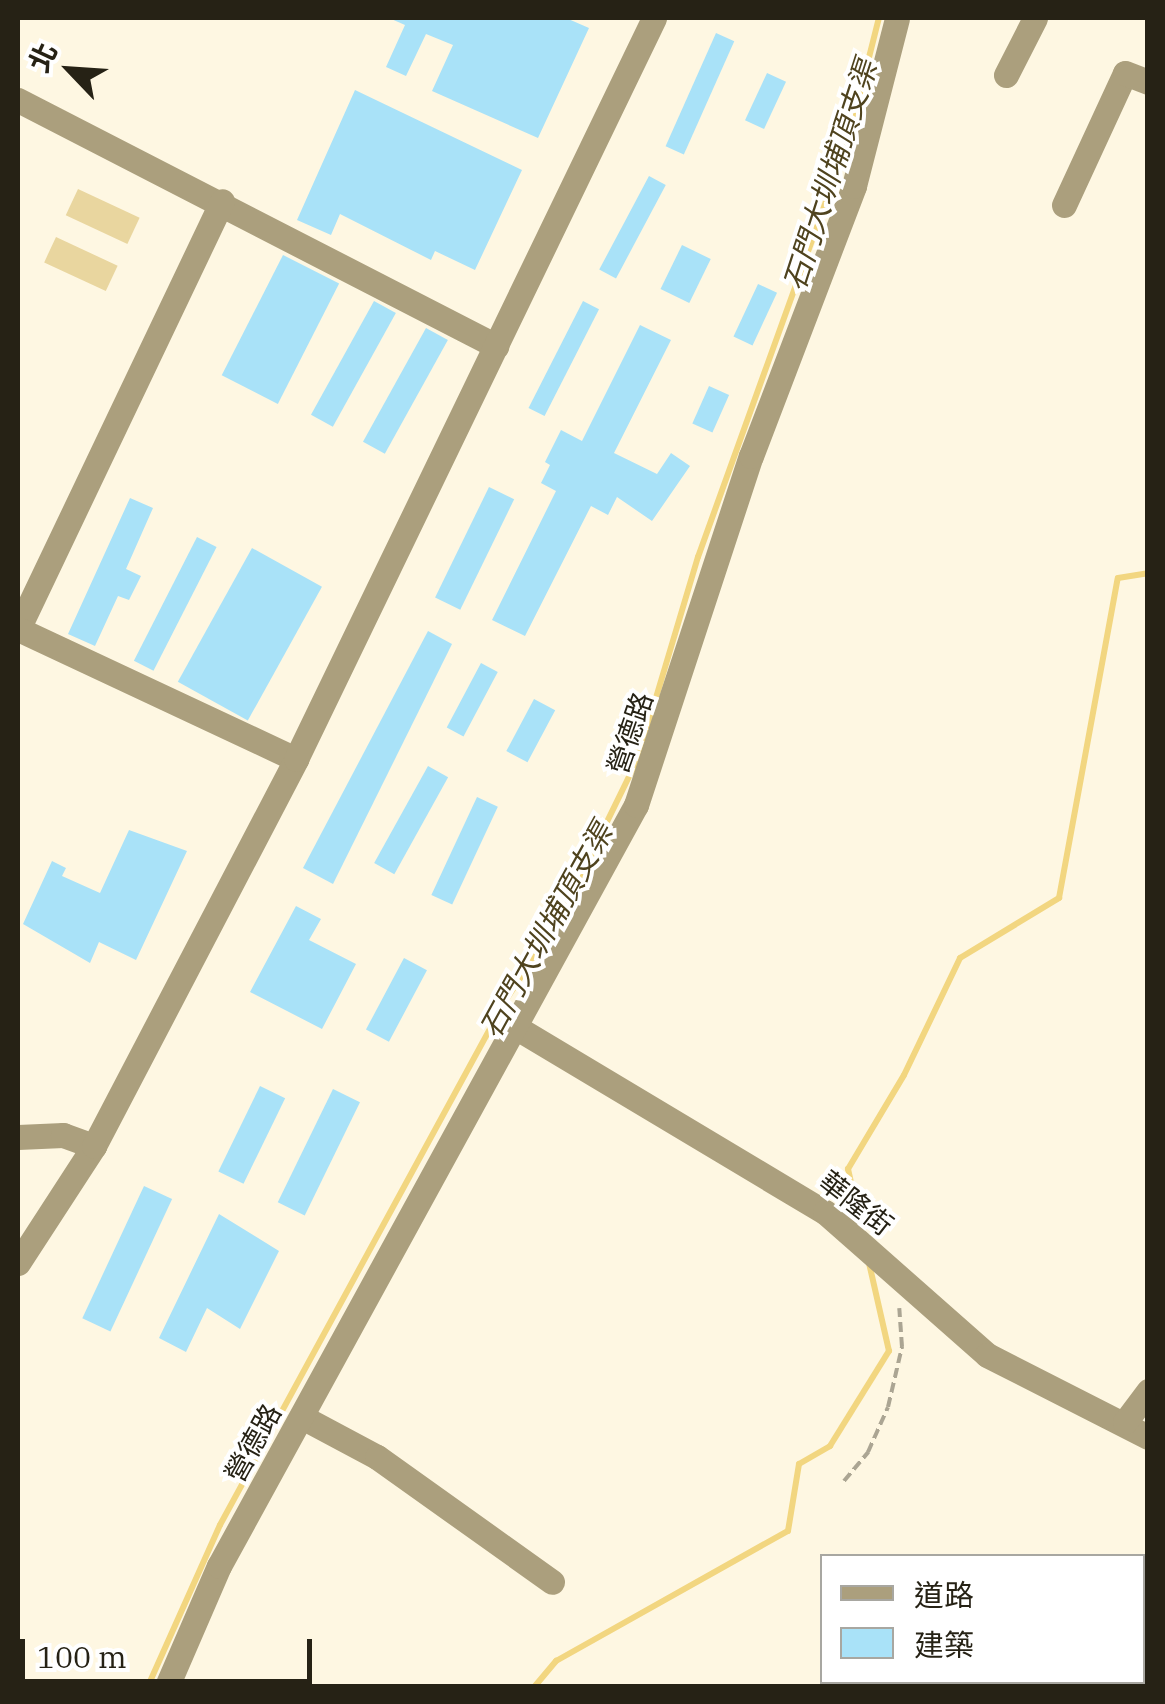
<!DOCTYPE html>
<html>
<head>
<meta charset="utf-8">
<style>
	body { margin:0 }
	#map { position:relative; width:1165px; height:1704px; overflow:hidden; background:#fef7e2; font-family:"IBM Plex Serif","Noto Sans TC",serif }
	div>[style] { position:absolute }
	.green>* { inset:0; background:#e9d69f; transform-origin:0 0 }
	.stream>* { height:6px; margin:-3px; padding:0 3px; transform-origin:3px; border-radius:3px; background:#f2d680 }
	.building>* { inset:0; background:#a9e2f8; transform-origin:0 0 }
	.path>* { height:4px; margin-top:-2px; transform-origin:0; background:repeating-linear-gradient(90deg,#aba593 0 10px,transparent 0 15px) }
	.minor>* { height:25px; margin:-12.5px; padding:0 12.5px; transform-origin:12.5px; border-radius:12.5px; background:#ab9f7d }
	span { translate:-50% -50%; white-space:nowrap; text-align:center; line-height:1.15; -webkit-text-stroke:8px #fff; paint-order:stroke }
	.street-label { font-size:28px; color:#262215 }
	.water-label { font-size:30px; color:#4f431e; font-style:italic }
	.frame { position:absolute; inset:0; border:20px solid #262215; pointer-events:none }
	.legend { position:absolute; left:820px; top:1554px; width:325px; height:130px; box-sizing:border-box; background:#fff; border:2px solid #a8a7a1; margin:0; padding:12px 18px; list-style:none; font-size:30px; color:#262215 }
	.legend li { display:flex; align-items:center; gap:20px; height:50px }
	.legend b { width:50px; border:2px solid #a8a7a1 }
	.north { position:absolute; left:20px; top:20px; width:100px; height:100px; -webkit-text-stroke:8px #fff; paint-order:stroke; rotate:295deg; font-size:28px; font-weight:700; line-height:40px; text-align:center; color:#262215 }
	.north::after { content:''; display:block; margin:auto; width:35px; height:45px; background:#262215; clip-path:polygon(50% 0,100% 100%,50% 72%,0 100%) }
	.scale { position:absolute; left:20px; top:1639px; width:292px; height:45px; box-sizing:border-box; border:5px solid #262215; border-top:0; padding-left:12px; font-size:30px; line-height:35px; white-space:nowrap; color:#262215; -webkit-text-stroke:8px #fff; paint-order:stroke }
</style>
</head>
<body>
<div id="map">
	<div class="green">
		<div style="left:78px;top:189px;width:68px;height:29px;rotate:25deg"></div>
		<div style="left:56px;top:237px;width:68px;height:28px;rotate:25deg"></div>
	</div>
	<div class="stream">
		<div style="left:862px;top:1231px;width:64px;rotate:-102.7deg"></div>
		<div style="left:848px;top:1169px;width:109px;rotate:-59.2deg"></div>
		<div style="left:904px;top:1075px;width:130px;rotate:-64.4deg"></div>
		<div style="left:960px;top:958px;width:116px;rotate:-31.2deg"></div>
		<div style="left:1059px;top:898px;width:325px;rotate:-79.6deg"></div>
		<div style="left:1118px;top:578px;width:30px;rotate:-9deg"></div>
		<div style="left:148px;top:1686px;width:176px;rotate:-65.9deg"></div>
		<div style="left:220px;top:1525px;width:594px;rotate:-61.45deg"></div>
		<div style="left:504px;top:1003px;width:106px;rotate:-56.9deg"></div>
		<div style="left:562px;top:914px;width:174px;rotate:-64deg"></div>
		<div style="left:638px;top:758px;width:210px;rotate:-73.4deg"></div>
		<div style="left:698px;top:557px;width:442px;rotate:-70.2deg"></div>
		<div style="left:848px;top:141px;width:127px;rotate:-75.9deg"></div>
		<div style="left:535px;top:1686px;width:33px;rotate:-50deg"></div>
		<div style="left:556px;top:1661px;width:266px;rotate:-29.3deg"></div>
		<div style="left:788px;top:1531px;width:68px;rotate:-80.7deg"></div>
		<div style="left:799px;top:1464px;width:36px;rotate:-30deg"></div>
		<div style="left:830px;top:1446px;width:112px;rotate:-58.2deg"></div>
		<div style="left:889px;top:1351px;width:90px;rotate:-102.8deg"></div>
	</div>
	<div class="building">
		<div style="clip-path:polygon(389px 18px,566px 18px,589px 28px,538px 138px,432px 91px,453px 45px,426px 34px,406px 76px,386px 67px,405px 25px)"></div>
		<div style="left:716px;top:33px;width:20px;height:124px;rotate:24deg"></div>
		<div style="left:767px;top:73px;width:21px;height:52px;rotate:25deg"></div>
		<div style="clip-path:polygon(355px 90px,522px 170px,475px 270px,435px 251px,431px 260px,340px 214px,331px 235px,297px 220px)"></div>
		<div style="left:649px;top:176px;width:19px;height:106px;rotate:28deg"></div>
		<div style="left:682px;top:245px;width:32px;height:49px;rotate:26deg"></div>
		<div style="left:283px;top:255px;width:63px;height:135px;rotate:27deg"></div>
		<div style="left:758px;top:284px;width:21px;height:58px;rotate:25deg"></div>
		<div style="left:374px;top:301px;width:25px;height:130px;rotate:29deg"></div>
		<div style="left:583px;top:301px;width:18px;height:120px;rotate:27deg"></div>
		<div style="clip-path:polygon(640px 325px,671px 340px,614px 453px,657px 474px,671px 453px,690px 466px,652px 521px,617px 497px,608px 515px,591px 506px,525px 636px,492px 620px,556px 491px,541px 483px,550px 465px,545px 462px,561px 430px,582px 441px)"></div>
		<div style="left:426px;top:328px;width:25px;height:130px;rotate:29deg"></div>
		<div style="left:709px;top:386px;width:22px;height:41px;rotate:24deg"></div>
		<div style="left:489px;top:487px;width:28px;height:123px;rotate:26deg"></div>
		<div style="clip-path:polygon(130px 498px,153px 508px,126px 569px,141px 576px,129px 600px,118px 596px,95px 646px,68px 634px)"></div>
		<div style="left:197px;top:537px;width:22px;height:139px;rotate:27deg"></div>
		<div style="left:252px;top:548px;width:80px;height:153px;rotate:29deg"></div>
		<div style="clip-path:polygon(428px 631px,452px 644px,333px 884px,303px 868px)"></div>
		<div style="left:481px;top:663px;width:19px;height:73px;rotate:28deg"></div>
		<div style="left:534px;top:699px;width:24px;height:59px;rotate:28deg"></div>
		<div style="left:428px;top:766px;width:23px;height:111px;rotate:29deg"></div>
		<div style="left:477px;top:797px;width:23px;height:108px;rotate:25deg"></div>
		<div style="clip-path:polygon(129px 830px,187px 851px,136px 960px,99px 942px,90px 963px,23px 924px,52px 861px,66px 868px,62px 876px,100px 893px)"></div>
		<div style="clip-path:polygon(296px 906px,321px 919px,309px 940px,356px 964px,322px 1029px,250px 992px)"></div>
		<div style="left:404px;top:958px;width:26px;height:81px;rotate:28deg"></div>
		<div style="left:260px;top:1086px;width:28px;height:95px;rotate:26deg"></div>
		<div style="left:333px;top:1089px;width:30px;height:126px;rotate:26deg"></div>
		<div style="left:144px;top:1186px;width:31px;height:146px;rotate:25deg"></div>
		<div style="clip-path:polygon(219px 1214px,279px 1251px,240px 1329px,207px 1308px,186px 1352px,159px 1338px)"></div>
	</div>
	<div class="path">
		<div style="left:844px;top:1481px;width:38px;rotate:-50deg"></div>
		<div style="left:868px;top:1452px;width:49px;rotate:-66deg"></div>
		<div style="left:888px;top:1407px;width:62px;rotate:-76.9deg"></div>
		<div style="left:902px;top:1347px;width:39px;rotate:-94deg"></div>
	</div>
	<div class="minor">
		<div style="left:1006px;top:75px;width:64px;rotate:-63deg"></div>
		<div style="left:18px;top:100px;width:538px;rotate:27.23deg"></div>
		<div style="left:1064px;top:205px;width:145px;rotate:-65.2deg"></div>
		<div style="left:1125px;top:73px;width:25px;rotate:21deg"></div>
		<div style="left:18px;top:629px;width:474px;rotate:-64.5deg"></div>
		<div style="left:18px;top:629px;width:307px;rotate:25.1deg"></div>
		<div style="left:517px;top:1028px;width:359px;rotate:30.9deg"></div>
		<div style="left:825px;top:1212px;width:216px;rotate:41.4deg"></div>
		<div style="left:987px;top:1355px;width:181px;rotate:27deg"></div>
		<div style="left:18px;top:1137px;width:45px;rotate:-2.5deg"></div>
		<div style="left:63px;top:1135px;width:33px;rotate:20deg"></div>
		<div style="left:18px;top:1263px;width:140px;rotate:-57deg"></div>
		<div style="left:94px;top:1146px;width:437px;rotate:-62.4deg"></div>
		<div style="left:296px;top:759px;width:823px;rotate:-64.21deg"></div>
		<div style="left:302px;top:1417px;width:85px;rotate:28.1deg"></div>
		<div style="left:377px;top:1457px;width:215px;rotate:35.5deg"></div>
		<div style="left:1125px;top:1422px;width:39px;rotate:-53deg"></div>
		<div style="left:167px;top:1686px;width:131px;rotate:-66.6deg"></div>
		<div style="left:219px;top:1566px;width:868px;rotate:-61.28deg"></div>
		<div style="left:636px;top:805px;width:367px;rotate:-71.8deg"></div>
		<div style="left:751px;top:456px;width:289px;rotate:-69.1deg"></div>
		<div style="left:854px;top:186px;width:173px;rotate:-75.6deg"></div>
	</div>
	<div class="street-label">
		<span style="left:630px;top:733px;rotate:-71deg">營德路</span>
		<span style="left:856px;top:1203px;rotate:38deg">華隆街</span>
		<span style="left:253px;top:1443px;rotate:-61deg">營德路</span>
	</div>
	<div class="water-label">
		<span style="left:830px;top:175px;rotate:-72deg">石門大圳埔頂支渠</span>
		<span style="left:546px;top:930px;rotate:-61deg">石門大圳埔頂支渠</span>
	</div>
	<div class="frame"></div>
	<ul class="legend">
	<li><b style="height:12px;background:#ab9f7d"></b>道路</li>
	<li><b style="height:28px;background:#a9e2f8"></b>建築</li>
	</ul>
	<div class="north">北</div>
	<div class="scale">100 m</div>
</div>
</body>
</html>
